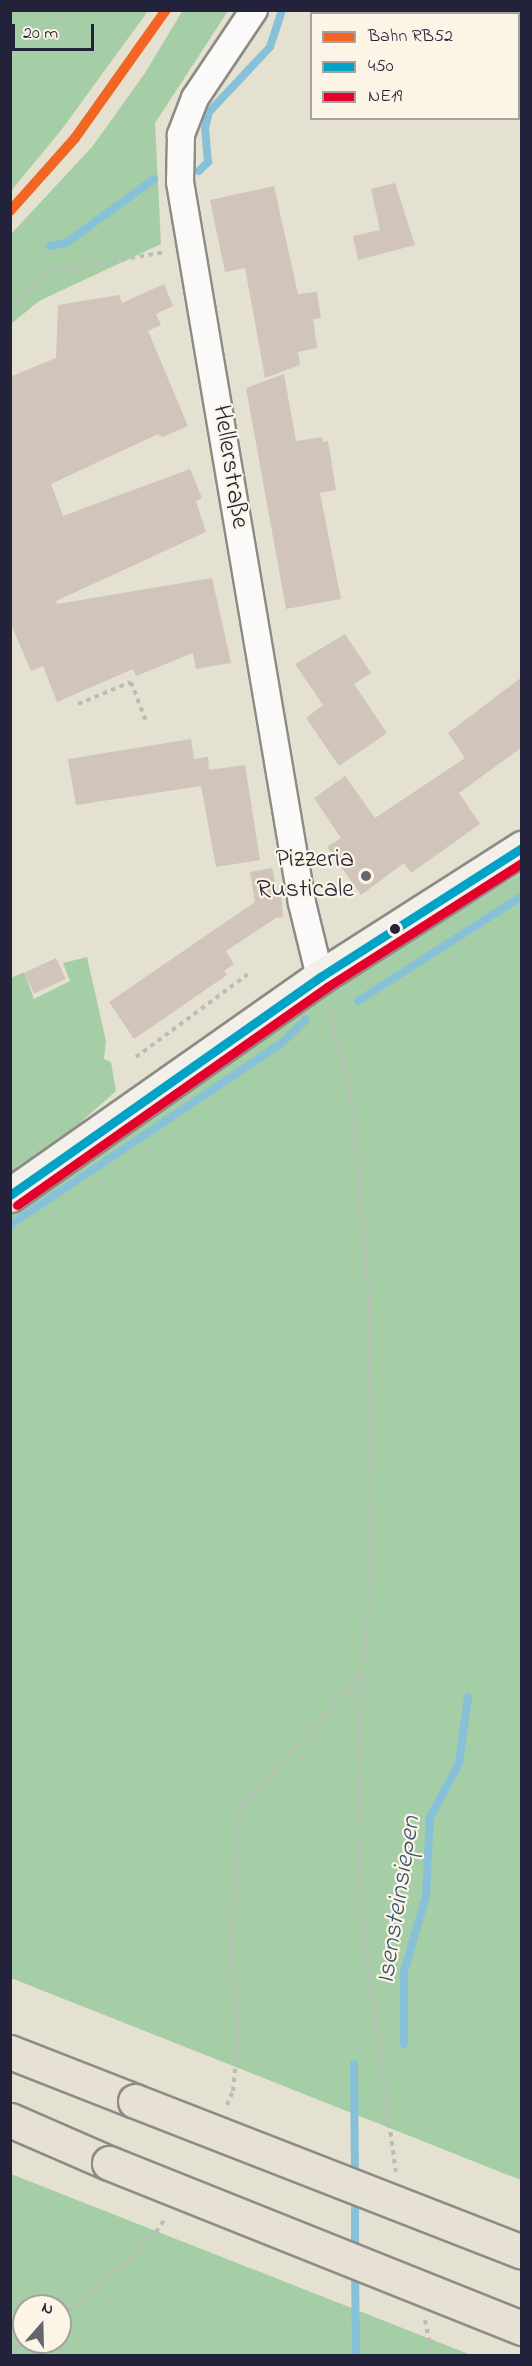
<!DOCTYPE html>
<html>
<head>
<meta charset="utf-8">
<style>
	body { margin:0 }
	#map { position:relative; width:532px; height:2366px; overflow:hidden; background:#e5e1d0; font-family:"Indie Flower",sans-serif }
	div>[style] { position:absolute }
	.forest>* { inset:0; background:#a5cda6 }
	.stream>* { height:8px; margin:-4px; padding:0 4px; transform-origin:4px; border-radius:4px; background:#87c1d8 }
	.building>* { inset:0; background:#d1c4bb; transform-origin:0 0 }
	.path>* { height:4px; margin-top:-2px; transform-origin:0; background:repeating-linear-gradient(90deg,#bcbbbb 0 4.5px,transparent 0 9px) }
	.roads { filter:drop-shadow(2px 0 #8d8b86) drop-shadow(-2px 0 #8d8b86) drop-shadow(0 2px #8d8b86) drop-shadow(0 -2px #8d8b86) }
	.minor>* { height:26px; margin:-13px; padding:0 13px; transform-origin:13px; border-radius:13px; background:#fbfaf8 }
	.secondary>* { height:33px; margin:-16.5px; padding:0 16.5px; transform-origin:16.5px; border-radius:16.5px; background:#f3f0ea }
	.motorway>* { height:33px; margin:-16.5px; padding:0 16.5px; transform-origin:16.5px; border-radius:16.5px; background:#e7e1d4 }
	.bridges { filter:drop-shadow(2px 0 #8d8b86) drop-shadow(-2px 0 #8d8b86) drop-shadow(0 2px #8d8b86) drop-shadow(0 -2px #8d8b86) }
	.motorway-bridge>* { height:33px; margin:-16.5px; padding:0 16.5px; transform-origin:16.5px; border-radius:16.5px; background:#e7e1d4 }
	.bus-1>* { height:9px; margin:-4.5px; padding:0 4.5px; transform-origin:4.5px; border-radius:4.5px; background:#02a2c7 }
	.bus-2>* { height:9px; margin:-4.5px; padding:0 4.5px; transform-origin:4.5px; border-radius:4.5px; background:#e4002b }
	.rail-1>* { height:10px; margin:-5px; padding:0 5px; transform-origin:5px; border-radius:5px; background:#f26522 }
	.dots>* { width:16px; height:16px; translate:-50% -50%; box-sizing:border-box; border:3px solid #fcf5e5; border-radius:50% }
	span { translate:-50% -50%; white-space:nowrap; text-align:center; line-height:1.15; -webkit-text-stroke:4.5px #fcf5e5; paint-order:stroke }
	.street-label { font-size:26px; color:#22223b }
	.poi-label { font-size:26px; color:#22223b }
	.right { translate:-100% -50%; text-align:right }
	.water-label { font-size:27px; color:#375573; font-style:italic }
	.frame { position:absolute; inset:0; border:12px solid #22223b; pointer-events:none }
	.legend { position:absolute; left:310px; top:12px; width:210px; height:108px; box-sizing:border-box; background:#fcf5e5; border:2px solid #a5a1a1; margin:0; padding:8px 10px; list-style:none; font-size:18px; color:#22223b }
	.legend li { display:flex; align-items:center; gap:12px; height:30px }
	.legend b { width:30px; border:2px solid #a5a1a1 }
	.north { position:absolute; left:12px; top:2294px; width:60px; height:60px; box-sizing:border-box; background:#fcf5e5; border:2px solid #a5a1a1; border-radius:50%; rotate:20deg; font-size:16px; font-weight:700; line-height:24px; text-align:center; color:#22223b }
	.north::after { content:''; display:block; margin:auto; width:21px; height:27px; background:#66656f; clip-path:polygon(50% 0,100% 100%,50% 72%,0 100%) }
	.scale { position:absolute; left:12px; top:24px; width:82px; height:27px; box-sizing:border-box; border:3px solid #22223b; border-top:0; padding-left:8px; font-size:18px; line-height:21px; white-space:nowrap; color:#22223b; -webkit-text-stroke:4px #fcf5e5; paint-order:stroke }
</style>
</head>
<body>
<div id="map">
	<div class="forest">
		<div style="clip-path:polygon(11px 10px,148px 11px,62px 129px,11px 191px)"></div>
		<div style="clip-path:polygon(183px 10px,228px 11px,155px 123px,161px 244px,39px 301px,11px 324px,11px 234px,92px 147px,145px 73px)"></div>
		<div style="clip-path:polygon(521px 873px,521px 2180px,11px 1978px,10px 1216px,279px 1023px)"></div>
		<div style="clip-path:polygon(87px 957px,106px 1041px,104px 1059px,111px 1062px,116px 1091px,11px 1184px,11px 978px,24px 972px,34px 999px,70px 981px,63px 963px)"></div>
		<div style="clip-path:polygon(evenodd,10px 2174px,11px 2174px,471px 2355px,11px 2355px,10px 2174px,24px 2306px,60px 2306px,60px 2342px,24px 2342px,24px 2306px)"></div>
	</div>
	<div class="stream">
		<div style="left:199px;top:171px;width:13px;rotate:-45deg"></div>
		<div style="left:208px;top:162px;width:33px;rotate:-95deg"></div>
		<div style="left:205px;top:129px;width:17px;rotate:-77deg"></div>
		<div style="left:209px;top:112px;width:89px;rotate:-46.8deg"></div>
		<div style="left:270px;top:47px;width:39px;rotate:-72deg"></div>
		<div style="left:50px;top:246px;width:16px;rotate:-11deg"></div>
		<div style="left:66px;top:243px;width:109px;rotate:-36deg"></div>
		<div style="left:358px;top:1001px;width:195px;rotate:-32.6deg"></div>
		<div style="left:10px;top:1225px;width:327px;rotate:-33.8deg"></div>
		<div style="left:282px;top:1043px;width:33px;rotate:-45deg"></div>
		<div style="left:404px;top:2044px;width:72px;rotate:-90deg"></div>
		<div style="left:404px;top:1972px;width:79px;rotate:-73.9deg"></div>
		<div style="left:426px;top:1896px;width:78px;rotate:-87.1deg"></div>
		<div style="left:430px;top:1818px;width:62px;rotate:-62.2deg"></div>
		<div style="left:459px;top:1763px;width:67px;rotate:-82.2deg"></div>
		<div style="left:354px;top:2064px;width:114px;rotate:89.5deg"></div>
		<div style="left:355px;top:2194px;width:59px;rotate:90deg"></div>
		<div style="left:355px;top:2269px;width:87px;rotate:89.3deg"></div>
	</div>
	<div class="building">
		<div style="clip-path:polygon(395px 183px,415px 245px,358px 260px,353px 236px,380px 230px,371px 189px)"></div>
		<div style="clip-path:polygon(274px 186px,298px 294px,317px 292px,321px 318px,313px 319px,317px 348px,298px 352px,300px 365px,265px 378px,245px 268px,225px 272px,210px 200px)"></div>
		<div style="clip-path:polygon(164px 284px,173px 306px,156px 314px,161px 325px,148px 331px,188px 426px,162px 437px,158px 434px,51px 484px,63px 516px,190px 469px,202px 498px,196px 501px,206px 532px,56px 601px,57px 604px,212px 578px,231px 663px,196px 669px,193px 653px,136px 676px,133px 669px,57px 702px,43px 666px,31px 671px,10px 622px,10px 377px,56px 358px,58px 305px,119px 295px,122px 303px)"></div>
		<div style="clip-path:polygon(284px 374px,296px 441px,322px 437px,323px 442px,328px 441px,336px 490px,320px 493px,341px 599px,286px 609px,246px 388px)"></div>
		<div style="clip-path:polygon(345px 634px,371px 673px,354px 684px,387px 733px,339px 766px,306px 718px,323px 705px,295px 664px)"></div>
		<div style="clip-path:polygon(522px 677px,522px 747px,459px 793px,480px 824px,411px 873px,404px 863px,361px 895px,327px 847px,341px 838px,314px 798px,345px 776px,375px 818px,465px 758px,448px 733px)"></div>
		<div style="clip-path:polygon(191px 739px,194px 759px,208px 757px,209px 770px,245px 765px,260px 860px,216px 867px,201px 786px,76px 805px,68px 759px)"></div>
		<div style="clip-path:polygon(272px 868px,277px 891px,281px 891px,283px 917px,276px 918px,226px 951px,234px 964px,224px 971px,227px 975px,134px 1039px,109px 1002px,255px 902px,250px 872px)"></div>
		<div style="left:56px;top:958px;width:23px;height:35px;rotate:65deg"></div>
	</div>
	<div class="path">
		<div style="left:10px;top:307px;width:54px;rotate:-40.5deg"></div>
		<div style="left:51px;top:272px;width:117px;rotate:-9.9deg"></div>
		<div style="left:78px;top:704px;width:57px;rotate:-22.5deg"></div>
		<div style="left:131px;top:682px;width:42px;rotate:69deg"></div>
		<div style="left:328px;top:1007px;width:92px;rotate:75.5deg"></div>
		<div style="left:351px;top:1096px;width:202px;rotate:84.9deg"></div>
		<div style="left:369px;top:1297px;width:264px;rotate:89.3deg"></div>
		<div style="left:372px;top:1561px;width:115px;rotate:95deg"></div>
		<div style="left:362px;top:1676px;width:154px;rotate:91.5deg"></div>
		<div style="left:358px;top:1830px;width:106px;rotate:86.8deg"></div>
		<div style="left:364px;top:1936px;width:238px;rotate:82.3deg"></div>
		<div style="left:136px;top:1057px;width:139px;rotate:-36.5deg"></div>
		<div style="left:227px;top:2105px;width:15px;rotate:-67deg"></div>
		<div style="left:233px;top:2091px;width:61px;rotate:-84.4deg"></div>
		<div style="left:239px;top:2030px;width:81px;rotate:-95.6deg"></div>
		<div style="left:231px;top:1949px;width:142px;rotate:-86.4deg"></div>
		<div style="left:240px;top:1807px;width:178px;rotate:-47.1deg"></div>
		<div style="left:60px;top:2316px;width:44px;rotate:-35.8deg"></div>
		<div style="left:96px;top:2290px;width:83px;rotate:-44deg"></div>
		<div style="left:156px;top:2232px;width:18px;rotate:-56deg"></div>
		<div style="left:425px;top:2320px;width:37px;rotate:79deg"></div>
		<div style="left:10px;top:2354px;width:19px;rotate:-39deg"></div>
	</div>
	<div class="roads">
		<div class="minor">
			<div style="left:254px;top:10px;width:106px;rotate:123.8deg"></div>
			<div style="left:195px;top:98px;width:40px;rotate:111deg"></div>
			<div style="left:181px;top:135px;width:47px;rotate:91.2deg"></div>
			<div style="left:180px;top:182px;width:731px;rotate:80.4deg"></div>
			<div style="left:302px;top:903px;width:76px;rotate:76.3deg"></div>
		</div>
		<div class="secondary">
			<div style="left:10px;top:1195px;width:379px;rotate:-35.1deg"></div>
			<div style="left:320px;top:977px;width:240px;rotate:-32.6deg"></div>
		</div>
		<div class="motorway">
			<div style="left:10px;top:2052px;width:134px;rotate:21.4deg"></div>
			<div style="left:10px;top:2120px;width:108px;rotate:23.5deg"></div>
		</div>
	</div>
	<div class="bridges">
		<div class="motorway-bridge">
			<div style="left:135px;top:2101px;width:415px;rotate:21.3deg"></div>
			<div style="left:109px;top:2163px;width:445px;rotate:21.8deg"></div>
		</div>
	</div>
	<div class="bus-1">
		<div style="left:10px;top:1195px;width:379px;rotate:-35.1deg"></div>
		<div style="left:320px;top:977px;width:240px;rotate:-32.6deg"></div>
	</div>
	<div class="bus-2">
		<div style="left:17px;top:1205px;width:379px;rotate:-35.1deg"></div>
		<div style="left:327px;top:987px;width:231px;rotate:-32.5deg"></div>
	</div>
	<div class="rail-1">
		<div style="left:10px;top:211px;width:98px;rotate:-48.3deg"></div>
		<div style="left:75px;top:138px;width:157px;rotate:-54.6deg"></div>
	</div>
	<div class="dots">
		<div style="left:366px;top:876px;background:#66656f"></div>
		<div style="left:395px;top:929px;background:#22223b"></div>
	</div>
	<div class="street-label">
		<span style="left:229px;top:467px;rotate:81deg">Hellerstraße</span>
	</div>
	<div class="poi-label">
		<span class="right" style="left:354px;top:876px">Pizzeria<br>Rusticale</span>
	</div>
	<div class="water-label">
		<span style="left:399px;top:1900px;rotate:-81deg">Isensteinsiepen</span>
	</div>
	<div class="frame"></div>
	<ul class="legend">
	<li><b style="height:8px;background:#f26522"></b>Bahn RB52</li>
	<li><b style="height:8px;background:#02a2c7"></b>450</li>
	<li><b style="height:8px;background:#e4002b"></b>NE19</li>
	</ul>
	<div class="north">N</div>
	<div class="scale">20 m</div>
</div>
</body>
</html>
